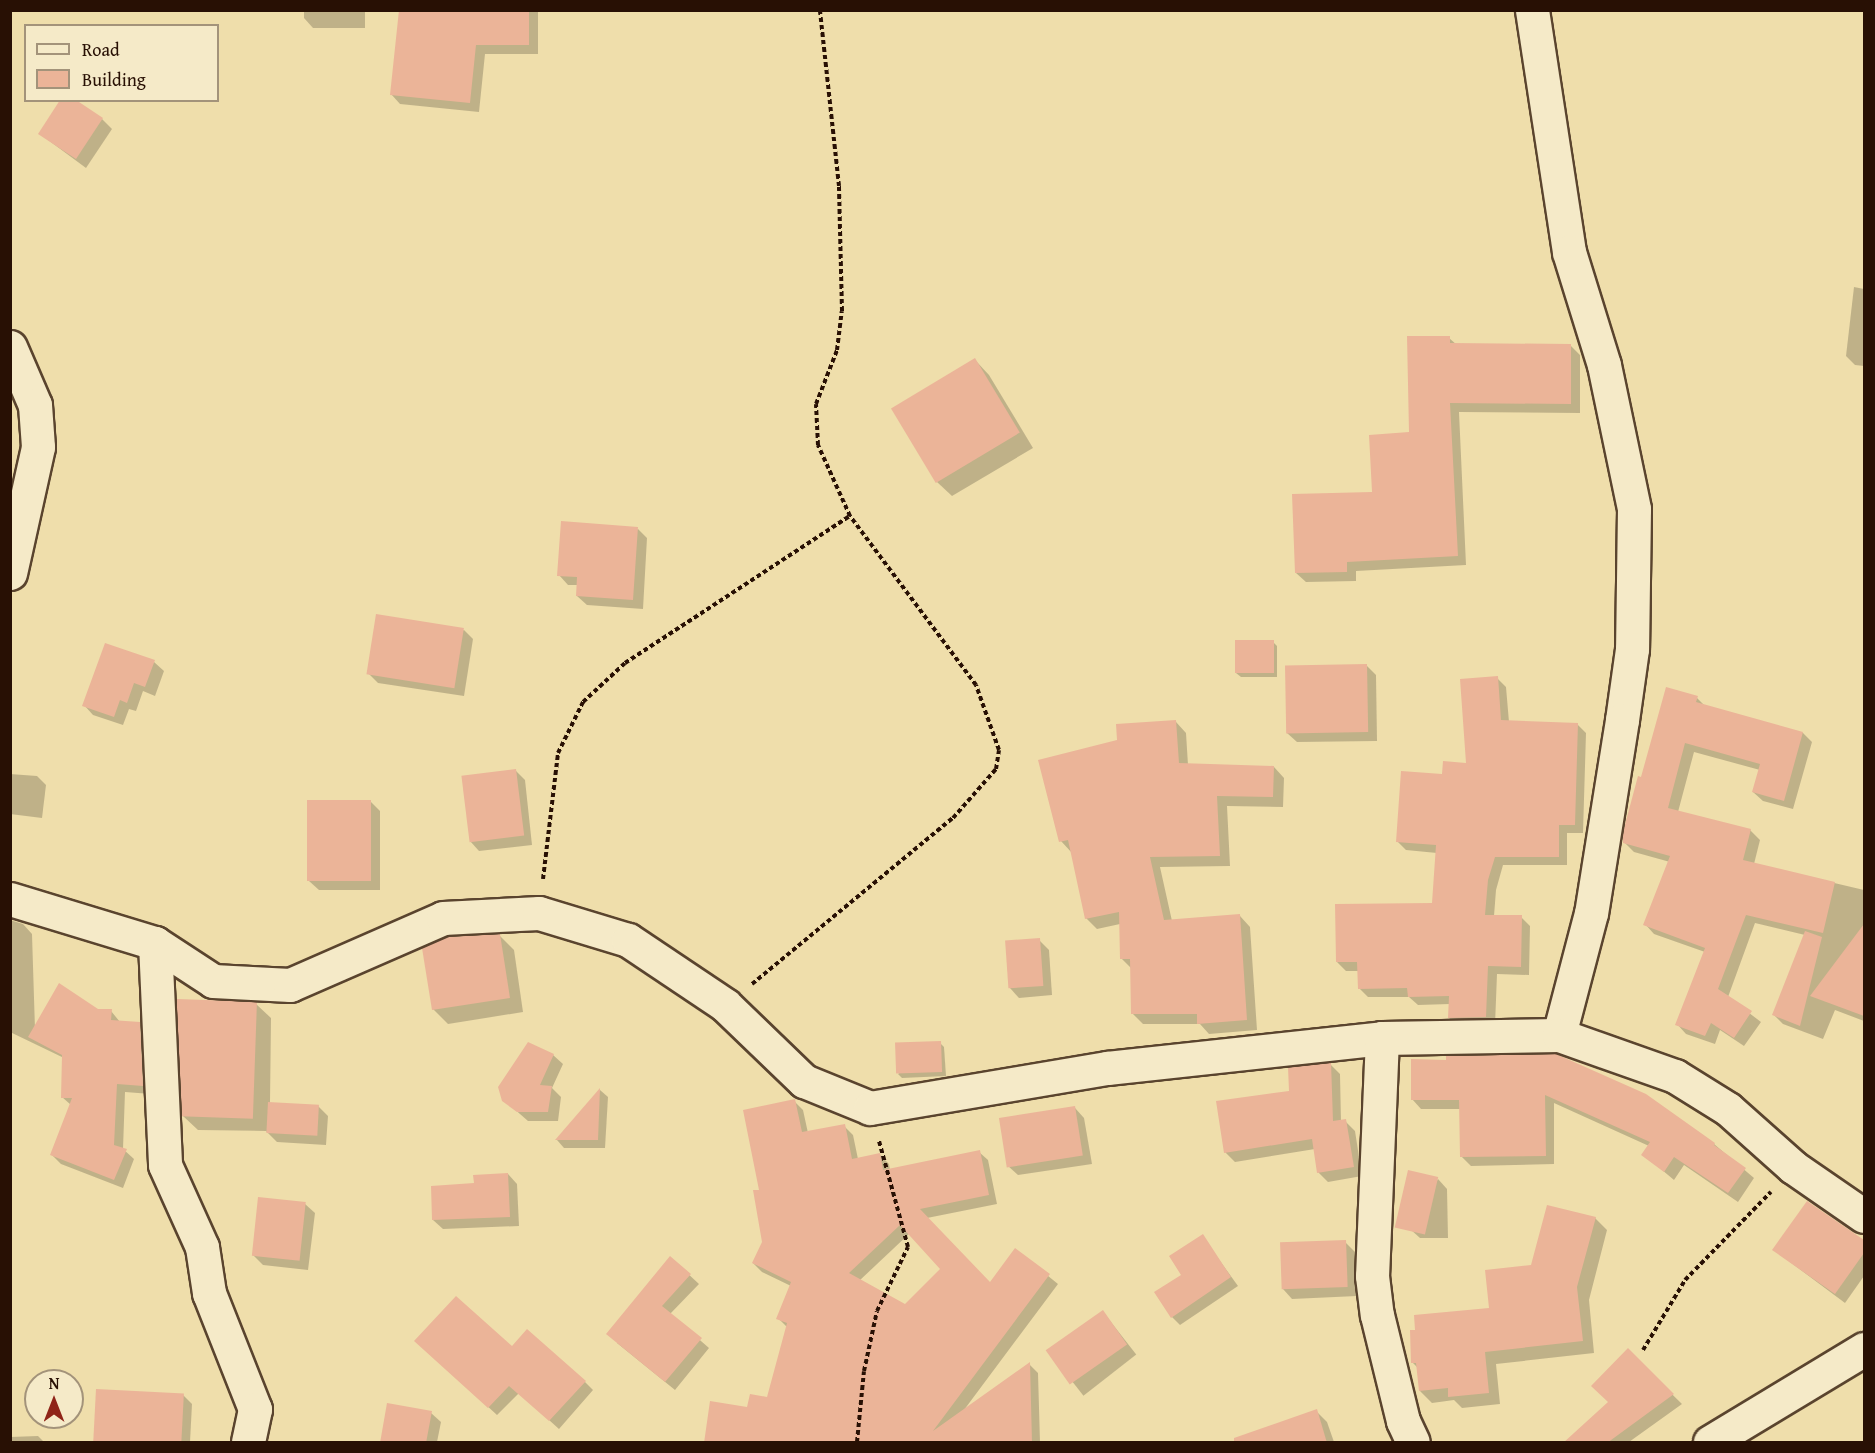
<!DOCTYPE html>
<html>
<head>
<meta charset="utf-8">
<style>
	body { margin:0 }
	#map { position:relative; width:1875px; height:1453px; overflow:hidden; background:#efdeab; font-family:"Gentium Book Plus",serif }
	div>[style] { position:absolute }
	.shadow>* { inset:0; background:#0003; transform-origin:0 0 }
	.building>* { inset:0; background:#ebb498; transform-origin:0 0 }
	.path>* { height:4px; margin-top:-2px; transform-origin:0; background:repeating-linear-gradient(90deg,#281004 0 4.5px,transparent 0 7.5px) }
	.roads { filter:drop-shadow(2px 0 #5a442e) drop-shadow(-2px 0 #5a442e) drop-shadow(0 2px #5a442e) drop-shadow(0 -2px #5a442e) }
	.minor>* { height:33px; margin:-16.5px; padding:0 16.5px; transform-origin:16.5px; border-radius:16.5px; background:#f5eac8 }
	span { translate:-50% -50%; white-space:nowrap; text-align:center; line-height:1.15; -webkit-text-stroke:4.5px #f5eac8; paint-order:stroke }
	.frame { position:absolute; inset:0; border:12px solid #281004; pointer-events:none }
	.legend { position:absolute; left:24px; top:24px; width:195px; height:78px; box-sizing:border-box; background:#f5eac8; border:2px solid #a3937a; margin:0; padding:8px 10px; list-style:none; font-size:18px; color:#281004 }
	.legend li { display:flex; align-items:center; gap:12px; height:30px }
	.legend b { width:30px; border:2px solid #a3937a }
	.north { position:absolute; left:24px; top:1369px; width:60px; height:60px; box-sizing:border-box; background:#f5eac8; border:2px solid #a3937a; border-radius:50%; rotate:0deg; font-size:16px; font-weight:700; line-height:24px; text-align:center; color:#281004 }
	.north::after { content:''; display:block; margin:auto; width:21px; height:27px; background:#8f2418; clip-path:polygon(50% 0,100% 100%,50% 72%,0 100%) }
</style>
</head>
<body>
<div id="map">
	<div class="shadow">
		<div style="clip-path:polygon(304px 10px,365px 10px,365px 28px,313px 28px,304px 18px)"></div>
		<div style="clip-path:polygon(408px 10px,538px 10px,538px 54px,485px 54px,479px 112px,400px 104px,391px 94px)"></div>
		<div style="clip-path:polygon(102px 119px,112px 129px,86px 168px,40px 134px)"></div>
		<div style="clip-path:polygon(1854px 287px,1864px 289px,1864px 366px,1855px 365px,1846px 356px)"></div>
		<div style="clip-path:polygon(1449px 338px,1457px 345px,1571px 346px,1580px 355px,1580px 413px,1459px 412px,1466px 565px,1356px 571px,1356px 581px,1306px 582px,1296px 573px,1373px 493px,1410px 434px)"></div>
		<div style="clip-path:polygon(975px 360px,989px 375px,1033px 448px,952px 496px,937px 482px)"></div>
		<div style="clip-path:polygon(638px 529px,647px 538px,643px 609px,587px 605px,577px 596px,578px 585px,568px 585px,559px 575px)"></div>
		<div style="clip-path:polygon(464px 630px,473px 639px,464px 696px,378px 683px,368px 673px)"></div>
		<div style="clip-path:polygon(1273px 642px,1277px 646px,1277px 677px,1241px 677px,1236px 673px)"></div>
		<div style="clip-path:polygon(154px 662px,164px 671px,155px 696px,143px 691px,136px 711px,129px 709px,123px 725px,93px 715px,84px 705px)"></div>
		<div style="clip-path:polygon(1366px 665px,1376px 675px,1377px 741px,1297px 742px,1287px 733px)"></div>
		<div style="clip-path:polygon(1497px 678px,1506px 687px,1509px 722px,1577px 724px,1586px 733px,1583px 833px,1567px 833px,1567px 865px,1503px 865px,1496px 890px,1494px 916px,1521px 917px,1530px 926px,1529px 975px,1497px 974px,1495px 1026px,1458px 1026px,1449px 1018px,1450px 1004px,1418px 1005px,1409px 997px,1368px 997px,1359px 988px,1359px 971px,1346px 971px,1337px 962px,1433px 905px,1437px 853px,1406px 850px,1397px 841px,1443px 776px,1467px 765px)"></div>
		<div style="clip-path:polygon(1697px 698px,1705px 706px,1803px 733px,1812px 742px,1793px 809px,1763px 801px,1753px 792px,1760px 770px,1694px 752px,1678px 812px,1750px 830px,1760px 840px,1754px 864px,1864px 890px,1864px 957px,1849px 957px,1864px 963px,1864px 1021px,1835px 1010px,1823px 1039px,1783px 1024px,1774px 1015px,1805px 935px,1755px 923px,1728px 997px,1761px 1022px,1744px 1046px,1720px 1030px,1715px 1044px,1686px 1034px,1677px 1024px,1705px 952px,1654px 934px,1645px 924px,1670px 862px,1634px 852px,1625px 843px,1642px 779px)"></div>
		<div style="clip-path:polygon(1176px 722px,1186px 733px,1188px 765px,1274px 767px,1284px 778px,1283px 807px,1227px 806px,1230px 866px,1160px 867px,1172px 921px,1240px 916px,1250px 927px,1257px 1030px,1209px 1034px,1200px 1024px,1143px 1024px,1132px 1013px,1132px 969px,1121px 958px,1120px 924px,1097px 929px,1086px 918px,1072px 853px,1061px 841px,1119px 741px)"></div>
		<div style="clip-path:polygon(515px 770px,525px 780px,532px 845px,479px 851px,470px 841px)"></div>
		<div style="clip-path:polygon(10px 774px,37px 776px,46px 785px,42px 818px,10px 814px)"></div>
		<div style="clip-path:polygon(370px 801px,380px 811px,380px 890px,319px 890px,309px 881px)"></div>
		<div style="clip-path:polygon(10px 920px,23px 924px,32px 934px,35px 1029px,97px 1010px,111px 1011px,120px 1022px,139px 1023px,148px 1032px,151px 1094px,125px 1092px,123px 1149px,134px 1159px,123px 1188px,61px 1164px,52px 1155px,71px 1105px,62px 1097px,64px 1058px,10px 1032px)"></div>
		<div style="clip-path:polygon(499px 935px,514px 950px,523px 1012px,448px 1024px,433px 1009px)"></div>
		<div style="clip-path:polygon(1039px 940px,1049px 950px,1052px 995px,1019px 998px,1010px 988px)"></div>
		<div style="clip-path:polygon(256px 1004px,271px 1018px,270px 1103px,318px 1106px,328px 1116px,326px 1145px,277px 1142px,266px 1131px,198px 1130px,183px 1116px)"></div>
		<div style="clip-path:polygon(940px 1043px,944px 1047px,946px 1076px,902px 1078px,898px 1074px)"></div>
		<div style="clip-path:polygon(553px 1055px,563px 1064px,552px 1088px,561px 1097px,558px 1121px,528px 1121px,504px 1100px)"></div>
		<div style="clip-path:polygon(1448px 1061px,1714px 1144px,1754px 1178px,1738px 1202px,1684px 1165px,1674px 1180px,1643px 1154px,1649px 1146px,1554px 1103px,1554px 1164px,1471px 1166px,1461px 1156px,1461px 1109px,1421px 1109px,1412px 1099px)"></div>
		<div style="clip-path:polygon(1330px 1064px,1340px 1074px,1341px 1122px,1345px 1121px,1355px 1131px,1362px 1176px,1328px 1182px,1318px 1172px,1315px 1149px,1235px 1162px,1225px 1152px,1290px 1092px)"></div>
		<div style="clip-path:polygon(600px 1090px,608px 1097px,605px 1148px,564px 1148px,557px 1140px)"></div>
		<div style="clip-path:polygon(evenodd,794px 1101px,803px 1110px,808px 1133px,844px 1126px,853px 1135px,858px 1159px,880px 1155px,889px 1164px,890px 1170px,979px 1152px,988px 1160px,997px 1204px,927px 1218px,990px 1285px,1016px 1250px,1058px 1284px,964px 1410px,1029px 1364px,1038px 1373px,1040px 1442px,706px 1442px,748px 1408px,768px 1399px,787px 1327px,778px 1318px,791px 1286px,762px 1272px,753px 1263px,764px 1242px,761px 1191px,794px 1101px,910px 1233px,942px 1269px,905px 1306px,859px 1281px,910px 1233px)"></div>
		<div style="clip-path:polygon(1075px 1108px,1084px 1118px,1092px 1164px,1018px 1175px,1008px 1166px)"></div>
		<div style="clip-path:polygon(508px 1174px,517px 1184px,519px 1226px,443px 1229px,433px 1220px,475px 1185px)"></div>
		<div style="clip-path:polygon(1438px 1179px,1447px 1189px,1448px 1238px,1420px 1238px,1410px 1229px)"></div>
		<div style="clip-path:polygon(1807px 1203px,1864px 1242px,1864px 1276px,1845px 1303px,1774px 1250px)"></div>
		<div style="clip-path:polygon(305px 1204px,315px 1213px,308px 1270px,263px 1265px,253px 1255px)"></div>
		<div style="clip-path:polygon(1595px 1218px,1607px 1230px,1589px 1300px,1594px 1353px,1496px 1364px,1500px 1404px,1462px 1408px,1454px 1400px,1432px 1403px,1420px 1391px,1418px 1368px,1412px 1362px,1417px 1331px,1490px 1309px,1533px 1266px)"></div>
		<div style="clip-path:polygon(1202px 1236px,1238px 1286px,1180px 1325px,1172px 1317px,1183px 1275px)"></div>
		<div style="clip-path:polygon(1345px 1242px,1355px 1252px,1357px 1296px,1292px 1299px,1283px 1289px)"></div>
		<div style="clip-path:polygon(671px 1258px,699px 1284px,670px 1314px,709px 1348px,675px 1390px,617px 1343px)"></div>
		<div style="left:1103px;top:1312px;width:54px;height:67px;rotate:52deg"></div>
		<div style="clip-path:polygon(512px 1348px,585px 1382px,593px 1390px,559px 1429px,519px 1393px,497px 1415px,425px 1349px)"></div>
		<div style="clip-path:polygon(1628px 1351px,1682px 1404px,1629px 1442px,1566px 1442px,1610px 1403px)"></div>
		<div style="clip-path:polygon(183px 1395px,192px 1404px,190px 1442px,95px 1442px)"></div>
		<div style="clip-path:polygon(1316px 1411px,1327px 1422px,1334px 1442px,1289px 1442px)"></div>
		<div style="clip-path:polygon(431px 1413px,441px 1422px,437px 1442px,381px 1442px)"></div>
		<div style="clip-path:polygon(38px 1436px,44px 1442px,10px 1442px,10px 1437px)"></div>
	</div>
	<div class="building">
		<div style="clip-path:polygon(399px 10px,529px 10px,529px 45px,476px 45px,470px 103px,390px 95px)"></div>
		<div style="clip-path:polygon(60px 100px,76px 100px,103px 118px,76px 159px,38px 134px)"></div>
		<div style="clip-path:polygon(1407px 336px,1450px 336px,1450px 343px,1571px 344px,1571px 404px,1450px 403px,1458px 556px,1347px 562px,1347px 572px,1295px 573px,1292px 494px,1372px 492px,1369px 435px,1409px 432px)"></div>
		<div style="left:975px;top:358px;width:87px;height:98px;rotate:59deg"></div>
		<div style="clip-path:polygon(561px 521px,638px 527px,633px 600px,576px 596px,577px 577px,557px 576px)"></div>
		<div style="left:376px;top:614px;width:89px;height:61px;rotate:9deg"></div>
		<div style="left:1235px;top:640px;width:39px;height:33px"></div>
		<div style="clip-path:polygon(105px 643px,155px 660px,145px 687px,134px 683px,127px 703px,120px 700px,114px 717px,82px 706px)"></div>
		<div style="left:1367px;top:664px;width:68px;height:82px;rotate:89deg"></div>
		<div style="clip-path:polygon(1498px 676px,1501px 720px,1578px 723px,1575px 825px,1559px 825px,1559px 857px,1495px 857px,1488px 880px,1485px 915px,1522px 915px,1521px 967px,1488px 966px,1486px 1017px,1448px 1018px,1449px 996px,1408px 997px,1407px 988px,1358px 989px,1357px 962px,1336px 962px,1335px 904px,1432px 903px,1436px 845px,1396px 842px,1401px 771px,1442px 774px,1443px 761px,1466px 763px,1460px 679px)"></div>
		<div style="clip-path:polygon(1666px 687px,1698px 696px,1696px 702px,1803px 732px,1784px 801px,1752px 792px,1760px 764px,1685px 743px,1668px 808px,1751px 829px,1743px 860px,1835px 882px,1823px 933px,1746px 915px,1718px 989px,1752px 1011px,1734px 1038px,1711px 1023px,1705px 1036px,1675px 1025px,1705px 948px,1643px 925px,1670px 856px,1623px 843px,1623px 832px,1638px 776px,1641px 777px)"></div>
		<div style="clip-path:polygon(1176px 720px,1179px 763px,1274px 766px,1273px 797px,1217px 796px,1220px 856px,1150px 857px,1164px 920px,1240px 914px,1247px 1020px,1197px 1024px,1197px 1014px,1131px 1014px,1130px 959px,1120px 959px,1119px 912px,1085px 919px,1068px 840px,1059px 842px,1038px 760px,1117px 740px,1116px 724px)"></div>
		<div style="left:516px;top:769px;width:67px;height:55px;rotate:83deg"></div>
		<div style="left:307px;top:800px;width:64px;height:81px"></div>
		<div style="clip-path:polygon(1864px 924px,1864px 1016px,1810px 996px)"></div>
		<div style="clip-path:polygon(1805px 931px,1822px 937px,1800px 1026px,1772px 1015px)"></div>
		<div style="clip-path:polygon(500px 934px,510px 998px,432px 1010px,422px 948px,447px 937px)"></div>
		<div style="left:1040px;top:938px;width:48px;height:35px;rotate:86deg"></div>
		<div style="clip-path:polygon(59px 983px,98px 1009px,112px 1009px,111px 1020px,140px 1022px,143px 1086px,117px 1084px,114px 1145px,127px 1149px,114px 1180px,50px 1155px,72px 1098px,61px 1098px,62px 1055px,28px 1037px)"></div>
		<div style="left:177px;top:999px;width:80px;height:117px;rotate:2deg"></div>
		<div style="left:941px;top:1041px;width:31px;height:46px;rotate:88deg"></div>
		<div style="clip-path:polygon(528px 1042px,554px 1054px,540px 1085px,552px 1086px,548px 1112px,517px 1112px,502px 1101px,498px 1087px)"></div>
		<div style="clip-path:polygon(1556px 1054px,1646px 1094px,1715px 1143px,1714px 1145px,1746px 1168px,1728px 1193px,1674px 1157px,1664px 1172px,1641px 1155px,1650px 1142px,1545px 1095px,1546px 1156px,1460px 1157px,1459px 1100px,1411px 1100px,1411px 1059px,1446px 1060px,1446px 1056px)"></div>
		<div style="clip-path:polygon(1331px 1062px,1333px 1121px,1346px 1119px,1354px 1167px,1317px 1173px,1312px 1139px,1224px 1153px,1216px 1101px,1289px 1091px,1288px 1067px)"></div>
		<div style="clip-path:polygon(600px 1088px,598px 1140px,555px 1140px)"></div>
		<div style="clip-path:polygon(evenodd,795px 1099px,802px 1132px,845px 1124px,852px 1159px,880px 1153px,883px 1170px,980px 1150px,989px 1195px,920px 1209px,990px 1282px,1015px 1248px,1050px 1274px,933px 1431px,1030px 1362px,1032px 1443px,704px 1443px,710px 1401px,747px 1407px,750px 1394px,767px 1397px,787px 1323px,776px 1319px,791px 1282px,752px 1263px,762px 1242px,753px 1190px,759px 1190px,743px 1110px,795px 1099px,900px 1225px,940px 1269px,905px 1304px,849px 1273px,900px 1225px)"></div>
		<div style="left:268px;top:1102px;width:51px;height:31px;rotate:3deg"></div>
		<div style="left:1075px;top:1106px;width:50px;height:77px;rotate:81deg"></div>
		<div style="left:1408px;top:1170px;width:31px;height:59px;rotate:13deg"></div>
		<div style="clip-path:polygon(508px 1173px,510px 1217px,432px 1220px,431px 1186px,474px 1183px,473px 1175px)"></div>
		<div style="left:258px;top:1197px;width:48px;height:59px;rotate:6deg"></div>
		<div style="clip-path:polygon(1807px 1201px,1864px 1240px,1864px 1253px,1835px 1294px,1772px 1250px)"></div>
		<div style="clip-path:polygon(1547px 1205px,1596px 1217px,1577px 1287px,1583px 1341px,1485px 1352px,1489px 1393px,1448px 1397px,1448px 1388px,1419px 1391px,1416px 1363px,1411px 1363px,1410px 1330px,1415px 1330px,1414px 1315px,1489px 1308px,1485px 1270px,1531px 1265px)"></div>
		<div style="clip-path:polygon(1203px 1234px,1231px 1277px,1171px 1318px,1154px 1292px,1181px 1275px,1169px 1256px)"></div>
		<div style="left:1346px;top:1240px;width:47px;height:66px;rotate:88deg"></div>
		<div style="clip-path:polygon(670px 1256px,691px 1274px,662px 1306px,702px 1338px,665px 1382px,606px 1334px)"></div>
		<div style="clip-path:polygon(456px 1296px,512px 1346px,527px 1329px,586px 1381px,549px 1421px,509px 1386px,488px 1408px,414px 1341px)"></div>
		<div style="left:1103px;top:1310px;width:42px;height:70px;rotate:55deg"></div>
		<div style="clip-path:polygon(1628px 1348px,1674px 1394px,1607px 1443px,1563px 1443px,1608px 1402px,1591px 1386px)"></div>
		<div style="left:96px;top:1389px;width:88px;height:54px;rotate:3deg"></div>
		<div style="clip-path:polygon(387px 1403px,432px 1411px,426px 1443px,380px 1443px)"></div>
		<div style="clip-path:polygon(1317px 1409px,1327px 1443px,1234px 1443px,1234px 1438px)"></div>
	</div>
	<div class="path">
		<div style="left:543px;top:879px;width:127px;rotate:-83.2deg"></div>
		<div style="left:558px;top:753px;width:57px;rotate:-63.9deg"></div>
		<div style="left:583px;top:702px;width:57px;rotate:-42.9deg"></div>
		<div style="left:625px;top:663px;width:269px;rotate:-33.2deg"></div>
		<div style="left:850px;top:516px;width:78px;rotate:-114.3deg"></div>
		<div style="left:818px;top:445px;width:41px;rotate:-92.8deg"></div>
		<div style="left:816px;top:404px;width:58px;rotate:-68.7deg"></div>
		<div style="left:837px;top:350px;width:39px;rotate:-83deg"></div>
		<div style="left:842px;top:311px;width:125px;rotate:-91.4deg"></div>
		<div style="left:839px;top:186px;width:177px;rotate:-96.2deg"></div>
		<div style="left:752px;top:984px;width:261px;rotate:-39.6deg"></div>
		<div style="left:953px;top:818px;width:65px;rotate:-48.7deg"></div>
		<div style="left:996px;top:769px;width:19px;rotate:-81deg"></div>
		<div style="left:999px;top:750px;width:69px;rotate:-109.5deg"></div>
		<div style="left:976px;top:685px;width:211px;rotate:-126.7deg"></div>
		<div style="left:1643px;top:1350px;width:82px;rotate:-59deg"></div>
		<div style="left:1685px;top:1280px;width:123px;rotate:-45.7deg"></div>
		<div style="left:857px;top:1442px;width:71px;rotate:-84.4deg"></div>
		<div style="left:864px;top:1371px;width:61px;rotate:-77.8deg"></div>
		<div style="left:877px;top:1311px;width:71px;rotate:-64.2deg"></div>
		<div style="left:908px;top:1247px;width:110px;rotate:-105.3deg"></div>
	</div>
	<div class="roads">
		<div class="minor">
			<div style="left:1532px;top:10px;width:245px;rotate:81.3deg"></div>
			<div style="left:1569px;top:252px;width:118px;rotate:72.8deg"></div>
			<div style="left:1604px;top:365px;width:147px;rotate:78.2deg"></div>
			<div style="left:1634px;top:509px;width:140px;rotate:90.8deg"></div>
			<div style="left:1632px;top:649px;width:72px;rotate:98deg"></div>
			<div style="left:1622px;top:720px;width:195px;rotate:99.1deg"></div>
			<div style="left:1591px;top:913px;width:126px;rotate:104.7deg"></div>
			<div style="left:10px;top:347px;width:63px;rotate:66.7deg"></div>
			<div style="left:35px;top:405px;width:42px;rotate:85.9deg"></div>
			<div style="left:38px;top:447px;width:129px;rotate:102.5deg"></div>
			<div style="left:10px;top:899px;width:152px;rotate:16.9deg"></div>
			<div style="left:155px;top:943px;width:69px;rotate:33.2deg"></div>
			<div style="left:213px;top:981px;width:77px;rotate:3deg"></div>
			<div style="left:290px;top:985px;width:167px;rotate:-23.6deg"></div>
			<div style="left:443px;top:918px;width:96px;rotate:-3deg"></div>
			<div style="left:539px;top:913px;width:93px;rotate:16.9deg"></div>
			<div style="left:628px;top:940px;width:117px;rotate:33.8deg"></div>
			<div style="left:725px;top:1005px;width:110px;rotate:43.9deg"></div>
			<div style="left:804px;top:1081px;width:71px;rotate:22.2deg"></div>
			<div style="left:870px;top:1108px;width:240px;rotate:-9.6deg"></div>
			<div style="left:1107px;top:1068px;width:277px;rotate:-6.2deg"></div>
			<div style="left:1382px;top:1038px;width:177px;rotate:-1deg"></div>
			<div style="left:1559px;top:1035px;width:123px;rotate:19.5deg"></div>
			<div style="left:1675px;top:1076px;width:62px;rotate:31.9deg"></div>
			<div style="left:1728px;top:1109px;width:87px;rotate:41.7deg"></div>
			<div style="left:1793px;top:1167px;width:86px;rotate:34.6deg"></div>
			<div style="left:155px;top:943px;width:222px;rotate:87.4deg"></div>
			<div style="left:165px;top:1165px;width:90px;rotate:65.7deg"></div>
			<div style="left:202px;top:1247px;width:47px;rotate:81.3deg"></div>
			<div style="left:209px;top:1293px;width:125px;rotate:68.4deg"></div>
			<div style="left:255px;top:1409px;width:34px;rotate:102deg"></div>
			<div style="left:1382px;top:1038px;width:238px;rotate:92.4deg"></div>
			<div style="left:1372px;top:1276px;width:39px;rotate:83deg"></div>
			<div style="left:1377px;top:1315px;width:109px;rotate:76.2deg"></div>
			<div style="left:1403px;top:1421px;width:23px;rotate:65deg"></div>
			<div style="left:1710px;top:1442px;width:180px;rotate:-31.1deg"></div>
		</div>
	</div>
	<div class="frame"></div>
	<ul class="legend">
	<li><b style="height:8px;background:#f5eac8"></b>Road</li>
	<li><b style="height:16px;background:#ebb498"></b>Building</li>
	</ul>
	<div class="north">N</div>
</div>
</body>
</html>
